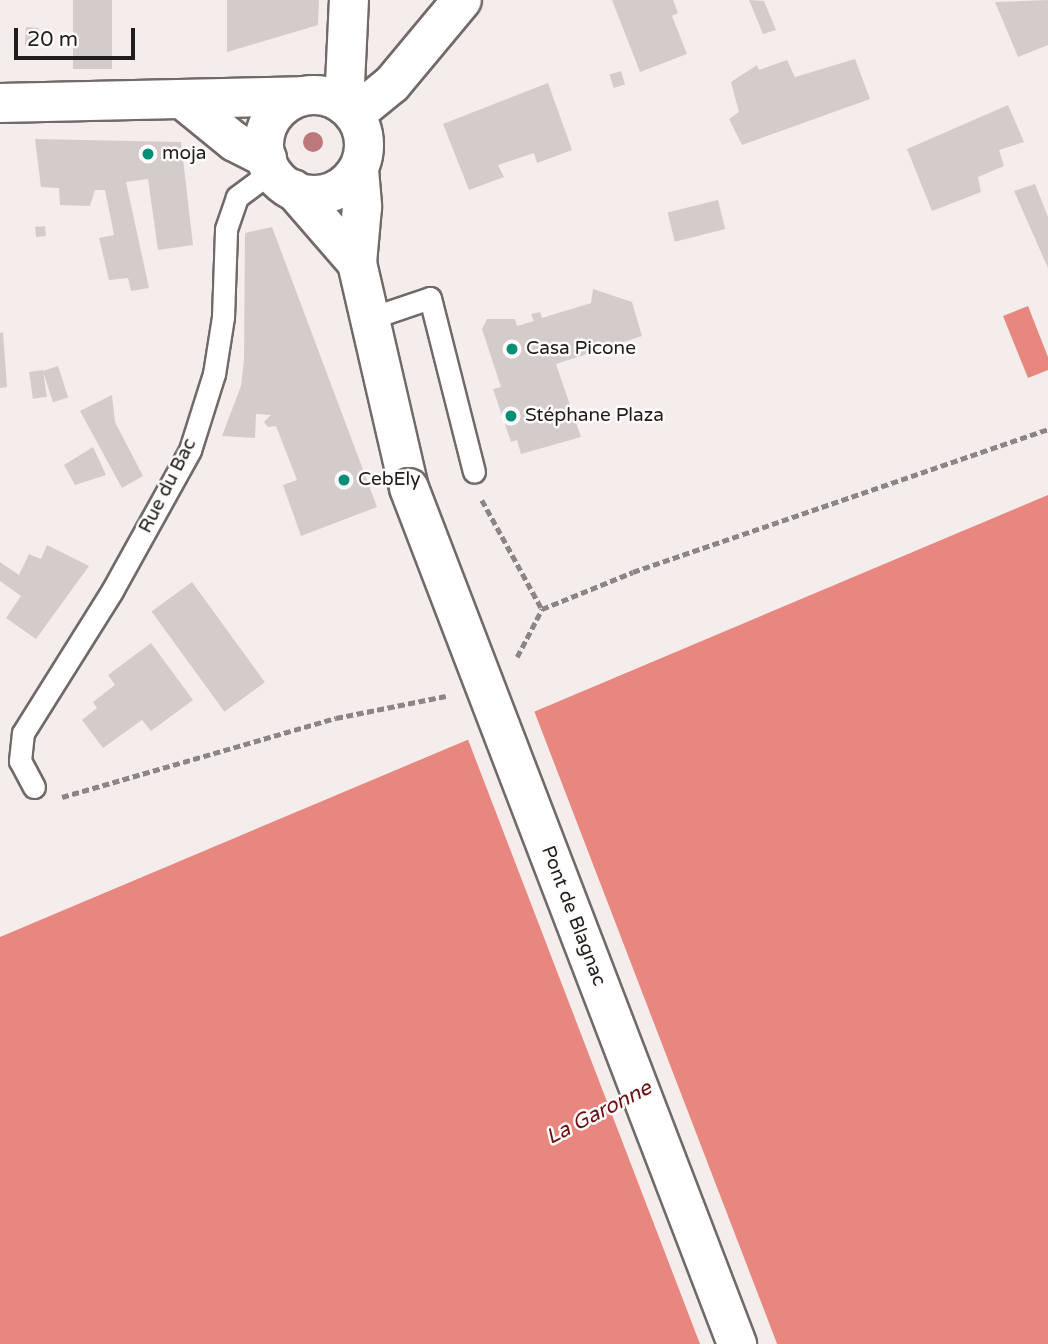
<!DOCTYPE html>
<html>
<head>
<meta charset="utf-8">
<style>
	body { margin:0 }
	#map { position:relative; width:1048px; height:1344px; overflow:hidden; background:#f5edec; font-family:"Varela Round",sans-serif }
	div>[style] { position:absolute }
	.water>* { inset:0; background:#e7877f }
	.pier>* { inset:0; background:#f5edec; transform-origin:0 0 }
	.building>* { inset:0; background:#d3cccb; transform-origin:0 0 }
	.path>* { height:4.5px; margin-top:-2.25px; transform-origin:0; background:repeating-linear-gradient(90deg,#8b8685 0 7px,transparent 0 10.5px) }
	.roads { filter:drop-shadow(2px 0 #706a69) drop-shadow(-2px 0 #706a69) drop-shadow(0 2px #706a69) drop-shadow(0 -2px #706a69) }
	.service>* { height:21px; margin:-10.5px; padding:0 10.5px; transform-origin:10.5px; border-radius:10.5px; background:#fff }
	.tertiary>* { height:38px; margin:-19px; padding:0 19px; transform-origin:19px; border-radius:19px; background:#fff }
	.secondary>* { height:38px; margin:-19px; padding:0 19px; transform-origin:19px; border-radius:19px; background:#fff }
	.secondary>.ring { margin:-19px; padding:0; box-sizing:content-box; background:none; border:38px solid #fff; border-radius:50% }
	.bridges { filter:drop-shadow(2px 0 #706a69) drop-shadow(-2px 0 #706a69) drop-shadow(0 2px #706a69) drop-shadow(0 -2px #706a69) }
	.secondary-bridge>* { height:38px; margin:-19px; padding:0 19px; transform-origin:19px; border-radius:19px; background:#fff }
	.trees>* { width:20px; height:20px; margin:-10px; border-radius:50%; background:#bc787a }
	.dots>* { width:19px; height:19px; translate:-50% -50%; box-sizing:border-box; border:4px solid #fffcfb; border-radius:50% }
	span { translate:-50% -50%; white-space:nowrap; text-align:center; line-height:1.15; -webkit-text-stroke:5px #fffcfb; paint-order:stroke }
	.poi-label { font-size:19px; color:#201d1d }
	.left { translate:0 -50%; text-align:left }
	.street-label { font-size:19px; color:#201d1d }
	.water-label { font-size:21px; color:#681113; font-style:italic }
	.scale { position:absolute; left:14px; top:28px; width:121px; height:32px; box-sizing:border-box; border:4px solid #201d1d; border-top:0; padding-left:9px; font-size:21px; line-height:24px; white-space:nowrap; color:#201d1d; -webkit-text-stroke:5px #fffcfb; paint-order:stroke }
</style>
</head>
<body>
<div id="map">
	<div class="water">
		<div style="clip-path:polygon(1028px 306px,1048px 357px,1048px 370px,1028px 378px,1003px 316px)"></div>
		<div style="clip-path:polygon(1048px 495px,1048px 1344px,0 1344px,0 937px)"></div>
	</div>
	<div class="pier">
		<div style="left:533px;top:708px;width:682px;height:72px;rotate:69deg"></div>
	</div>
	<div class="building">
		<div style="left:73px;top:0;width:39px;height:69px"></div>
		<div style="clip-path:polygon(227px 0,319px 0,318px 25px,227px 52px)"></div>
		<div style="clip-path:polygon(612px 0,673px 0,678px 13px,672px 16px,687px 54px,640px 72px)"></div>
		<div style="clip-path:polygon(749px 0,764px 1px,776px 30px,763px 34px)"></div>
		<div style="clip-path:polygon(1048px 0,1048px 45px,1018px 57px,995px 2px)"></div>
		<div style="left:26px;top:27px;width:13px;height:18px;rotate:4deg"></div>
		<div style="clip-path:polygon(855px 59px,870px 99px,742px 145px,729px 119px,739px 112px,731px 82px,757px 65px,759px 70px,787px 60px,795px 77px)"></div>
		<div style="left:621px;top:71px;width:14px;height:12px;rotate:73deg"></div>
		<div style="clip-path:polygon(548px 83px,572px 150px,537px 163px,534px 153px,498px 165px,504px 177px,469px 190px,443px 124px)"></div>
		<div style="clip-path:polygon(1008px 105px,1024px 142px,999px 150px,1004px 166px,978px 177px,981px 192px,932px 211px,907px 149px)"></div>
		<div style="clip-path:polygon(35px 139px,181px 142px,193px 245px,158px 250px,148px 179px,126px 182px,149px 288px,131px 291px,128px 278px,109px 280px,99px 238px,114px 235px,105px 190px,95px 190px,90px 206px,60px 205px,59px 188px,41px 187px)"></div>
		<div style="clip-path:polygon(1035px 184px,1048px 217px,1048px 268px,1014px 191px)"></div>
		<div style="left:718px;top:200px;width:30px;height:52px;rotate:76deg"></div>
		<div style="left:45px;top:226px;width:10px;height:10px;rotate:84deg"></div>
		<div style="clip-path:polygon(272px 227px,377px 507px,301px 536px,283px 485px,297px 480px,276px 426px,268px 427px,264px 422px,271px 415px,256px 414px,255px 438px,222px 436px,241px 386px,244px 360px,245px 233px)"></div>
		<div style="clip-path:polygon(593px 289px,632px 302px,642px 336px,556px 364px,581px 437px,521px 454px,517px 440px,511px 442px,493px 389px,501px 387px,482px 329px,487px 319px,515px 319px,517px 326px,534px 321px,531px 314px,540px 312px,542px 318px,591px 303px)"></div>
		<div style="clip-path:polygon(3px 332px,7px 387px,0 388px,0 333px)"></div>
		<div style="left:58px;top:366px;width:33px;height:16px;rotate:72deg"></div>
		<div style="left:43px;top:370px;width:27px;height:14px;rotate:82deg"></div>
		<div style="clip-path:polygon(112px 395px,115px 422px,143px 476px,122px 488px,80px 411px)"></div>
		<div style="clip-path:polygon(93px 447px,106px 475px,75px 485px,64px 465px)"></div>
		<div style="clip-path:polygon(47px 545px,89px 566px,36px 639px,6px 618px,21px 596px,0 581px,0 562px,19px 575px,29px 554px,41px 559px)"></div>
		<div style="left:192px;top:582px;width:124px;height:50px;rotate:54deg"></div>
		<div style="clip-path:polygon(151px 643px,193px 700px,151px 731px,142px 720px,103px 748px,82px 720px,97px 708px,93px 702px,115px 685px,108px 675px)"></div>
	</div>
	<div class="path">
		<div style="left:482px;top:500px;width:124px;rotate:61.2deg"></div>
		<div style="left:517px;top:657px;width:54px;rotate:-62.5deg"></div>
		<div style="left:542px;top:609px;width:98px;rotate:-22.1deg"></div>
		<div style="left:633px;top:572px;width:439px;rotate:-19deg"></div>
		<div style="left:62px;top:797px;width:285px;rotate:-16.1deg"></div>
		<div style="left:336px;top:718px;width:112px;rotate:-11.3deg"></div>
	</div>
	<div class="roads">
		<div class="service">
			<div style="left:371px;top:318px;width:62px;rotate:-18.7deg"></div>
			<div style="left:430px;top:298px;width:179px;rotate:75.8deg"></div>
			<div style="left:34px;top:787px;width:30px;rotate:-118deg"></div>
			<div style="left:20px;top:761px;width:28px;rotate:-84deg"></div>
			<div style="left:23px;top:733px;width:168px;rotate:-57.9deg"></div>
			<div style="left:112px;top:591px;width:161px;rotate:-61deg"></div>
			<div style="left:190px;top:450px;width:80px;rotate:-72.5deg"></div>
			<div style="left:214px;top:374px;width:58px;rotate:-81deg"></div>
			<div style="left:223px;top:317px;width:88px;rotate:-88deg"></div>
			<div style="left:226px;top:229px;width:34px;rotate:-71deg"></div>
			<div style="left:237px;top:197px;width:44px;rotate:-36.6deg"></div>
		</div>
		<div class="tertiary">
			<div style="left:344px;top:105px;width:105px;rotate:-87.3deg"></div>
		</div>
		<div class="secondary">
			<div class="ring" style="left:264px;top:95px;width:62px;height:62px"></div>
			<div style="left:182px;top:99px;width:68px;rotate:39.1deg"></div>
			<div style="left:235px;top:142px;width:36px;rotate:27deg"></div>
			<div style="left:0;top:103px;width:302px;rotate:-1.3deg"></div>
			<div style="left:354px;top:115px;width:49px;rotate:-39.2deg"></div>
			<div style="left:392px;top:84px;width:109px;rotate:-50.2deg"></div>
			<div style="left:359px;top:170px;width:37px;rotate:85deg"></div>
			<div style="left:362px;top:207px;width:56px;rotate:95.1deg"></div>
			<div style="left:357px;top:263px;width:231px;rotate:77deg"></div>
			<div style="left:293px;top:189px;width:98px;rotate:49.1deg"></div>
		</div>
	</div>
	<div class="bridges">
		<div class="secondary-bridge">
			<div style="left:409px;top:488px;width:917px;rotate:69.03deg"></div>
		</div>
	</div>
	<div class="trees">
		<div style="left:313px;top:142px"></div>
	</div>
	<div class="dots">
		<div style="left:148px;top:154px;background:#038e76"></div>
		<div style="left:512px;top:349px;background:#038e76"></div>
		<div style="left:511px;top:416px;background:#038e76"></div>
		<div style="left:344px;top:480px;background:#038e76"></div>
	</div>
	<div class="poi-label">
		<span class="left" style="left:162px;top:154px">moja</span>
		<span class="left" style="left:526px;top:349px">Casa Picone</span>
		<span class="left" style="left:525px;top:416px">Stéphane Plaza</span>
		<span class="left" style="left:358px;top:480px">CebEly</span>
	</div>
	<div class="street-label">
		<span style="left:168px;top:486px;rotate:-63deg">Rue du Bac</span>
		<span style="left:573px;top:916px;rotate:69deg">Pont de Blagnac</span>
	</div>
	<div class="water-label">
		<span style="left:599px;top:1113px;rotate:-27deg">La Garonne</span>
	</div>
	<div class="scale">20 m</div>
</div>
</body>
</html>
